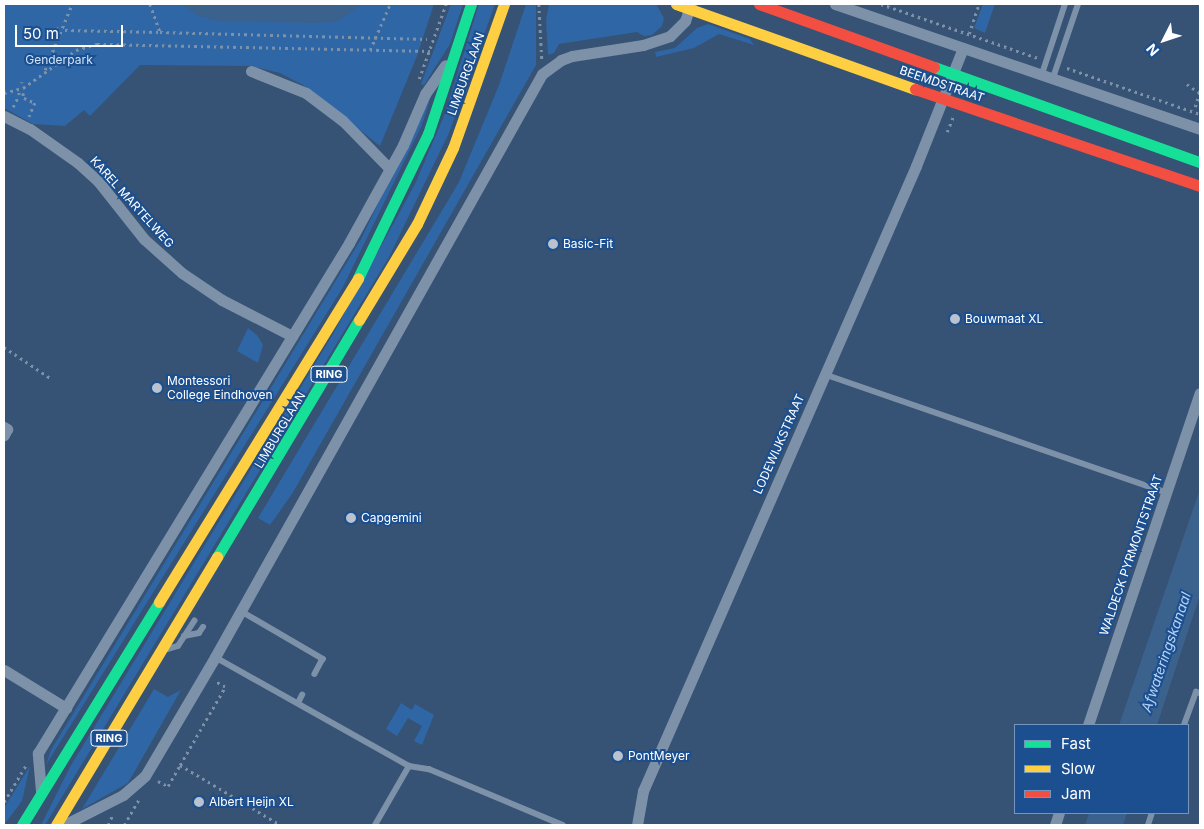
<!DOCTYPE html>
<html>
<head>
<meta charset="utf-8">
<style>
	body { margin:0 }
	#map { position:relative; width:1204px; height:829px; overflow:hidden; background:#365274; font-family:Inter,sans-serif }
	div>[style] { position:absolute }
	.green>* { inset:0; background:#2f66a5 }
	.water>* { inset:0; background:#3b618d }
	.path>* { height:2.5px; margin-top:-1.25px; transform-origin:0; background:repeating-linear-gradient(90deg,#7d92a8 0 2.5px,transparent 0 6.5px) }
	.lane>* { height:5.5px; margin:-2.75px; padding:0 2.75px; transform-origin:2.75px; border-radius:2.75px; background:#7d92a8 }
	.street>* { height:11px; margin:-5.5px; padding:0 5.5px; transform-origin:5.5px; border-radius:5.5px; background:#7d92a8 }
	.fast>* { height:11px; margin:-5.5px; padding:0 5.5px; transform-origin:5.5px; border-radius:5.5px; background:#16e098 }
	.slow>* { height:11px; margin:-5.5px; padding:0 5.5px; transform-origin:5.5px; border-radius:5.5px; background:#ffcf43 }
	.jam>* { height:11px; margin:-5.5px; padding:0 5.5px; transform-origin:5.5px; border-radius:5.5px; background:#f24e42 }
	.dots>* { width:14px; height:14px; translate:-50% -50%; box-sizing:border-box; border:2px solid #1b4f8f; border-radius:50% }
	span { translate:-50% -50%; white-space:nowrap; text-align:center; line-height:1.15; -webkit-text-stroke:4px #1b4f8f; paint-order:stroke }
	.shield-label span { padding:1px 4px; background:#1b4f8f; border:1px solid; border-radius:4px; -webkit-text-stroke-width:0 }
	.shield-label { font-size:11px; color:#fff; font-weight:700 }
	.park-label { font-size:12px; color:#cfe3fa }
	.street-label { font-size:12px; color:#fff }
	.poi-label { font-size:12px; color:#fff }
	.left { translate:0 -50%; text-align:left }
	.water-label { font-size:14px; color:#b5d3f5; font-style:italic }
	.frame { position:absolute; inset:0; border:5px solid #fff; pointer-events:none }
	.legend { position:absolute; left:1014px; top:724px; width:175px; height:90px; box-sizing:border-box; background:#1b4f8f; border:1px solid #7695bc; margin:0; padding:6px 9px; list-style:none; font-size:15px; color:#fff }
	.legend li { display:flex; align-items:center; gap:10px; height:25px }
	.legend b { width:25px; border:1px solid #7695bc }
	.north { position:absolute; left:1139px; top:15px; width:50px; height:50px; -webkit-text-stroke:4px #1b4f8f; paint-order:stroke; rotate:229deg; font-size:14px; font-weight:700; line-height:20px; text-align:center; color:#fff }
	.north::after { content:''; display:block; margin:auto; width:18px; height:22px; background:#fff; clip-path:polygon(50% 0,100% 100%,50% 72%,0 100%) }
	.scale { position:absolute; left:15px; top:25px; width:108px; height:22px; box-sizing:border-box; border:2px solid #fff; border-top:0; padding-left:6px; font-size:15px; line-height:18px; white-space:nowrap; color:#fff; -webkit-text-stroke:4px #1b4f8f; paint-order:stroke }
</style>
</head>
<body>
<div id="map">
	<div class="green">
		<div style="clip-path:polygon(4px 4px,434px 4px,417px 56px,380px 146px,303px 85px,280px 73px,251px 66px,140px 65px,90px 116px,84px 110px,65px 126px,33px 124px,4px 108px)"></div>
		<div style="clip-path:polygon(451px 4px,463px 4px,450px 44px,424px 85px,421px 84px)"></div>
		<div style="clip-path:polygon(479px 4px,495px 4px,449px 133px,389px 257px,45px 825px,41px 825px,70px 767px,333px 334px,415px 184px,444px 116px)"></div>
		<div style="clip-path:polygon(526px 4px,536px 4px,536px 65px,292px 494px,270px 525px,258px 518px,459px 182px,499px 85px)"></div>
		<div style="clip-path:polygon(549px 4px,656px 4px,664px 18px,662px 26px,652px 35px,644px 36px,637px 32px,559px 44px,554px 53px,548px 55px,546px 20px)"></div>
		<div style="clip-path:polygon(983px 4px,995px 4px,985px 33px,974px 28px)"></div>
		<div style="clip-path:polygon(708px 24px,750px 39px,754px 45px,719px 34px,694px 48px,656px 57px,655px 52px,675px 48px,697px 28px)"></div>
		<div style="clip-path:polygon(433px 90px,422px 125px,343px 287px,46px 765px,51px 750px,361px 239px)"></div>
		<div style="clip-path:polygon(248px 328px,257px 335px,263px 345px,258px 363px,237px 351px)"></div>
		<div style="clip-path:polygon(154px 689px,168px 697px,181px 690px,128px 783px,82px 809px)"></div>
		<div style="clip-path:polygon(401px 703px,412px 710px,415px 704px,434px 715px,422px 745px,414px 741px,422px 726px,408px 718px,397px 736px,386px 729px)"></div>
		<div style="clip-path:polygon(30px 766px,22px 801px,4px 825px,4px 808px)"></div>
	</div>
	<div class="water">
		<div style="clip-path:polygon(181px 4px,363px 4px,336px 22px,314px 23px,219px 21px,199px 16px)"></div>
		<div style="clip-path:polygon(1200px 489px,1200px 595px,1157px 725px,1119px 725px)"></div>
		<div style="clip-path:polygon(1089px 813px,1127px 813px,1123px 825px,1085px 825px)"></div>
	</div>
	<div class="path">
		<div style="left:150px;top:4px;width:30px;rotate:70deg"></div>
		<div style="left:160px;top:32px;width:267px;rotate:1.5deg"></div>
		<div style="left:539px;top:4px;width:56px;rotate:86.9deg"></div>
		<div style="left:881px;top:4px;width:166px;rotate:19deg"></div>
		<div style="left:57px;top:27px;width:1px;rotate:45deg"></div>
		<div style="left:65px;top:30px;width:95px;rotate:1.2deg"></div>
		<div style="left:969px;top:34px;width:32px;rotate:-72deg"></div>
		<div style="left:370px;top:50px;width:50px;rotate:-66.5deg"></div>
		<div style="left:1067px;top:68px;width:141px;rotate:19.1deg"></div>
		<div style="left:45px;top:70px;width:71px;rotate:-67.8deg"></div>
		<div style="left:419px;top:79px;width:80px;rotate:-70.2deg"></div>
		<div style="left:22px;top:82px;width:1px;rotate:90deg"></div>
		<div style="left:1187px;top:84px;width:16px;rotate:35deg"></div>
		<div style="left:4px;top:93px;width:20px;rotate:-15deg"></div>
		<div style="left:23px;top:88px;width:65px;rotate:-35.6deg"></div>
		<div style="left:76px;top:50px;width:22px;rotate:-16deg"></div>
		<div style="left:97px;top:44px;width:333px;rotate:1.2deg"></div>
		<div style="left:23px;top:93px;width:5px;rotate:79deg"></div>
		<div style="left:24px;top:98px;width:12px;rotate:24deg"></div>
		<div style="left:35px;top:103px;width:15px;rotate:113deg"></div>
		<div style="left:13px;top:107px;width:13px;rotate:-63deg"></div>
		<div style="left:19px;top:95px;width:5px;rotate:-101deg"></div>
		<div style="left:1195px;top:107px;width:16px;rotate:-72deg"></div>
		<div style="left:947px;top:132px;width:16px;rotate:-68deg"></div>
		<div style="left:4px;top:347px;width:58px;rotate:33.7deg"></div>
		<div style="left:180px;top:765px;width:115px;rotate:30.8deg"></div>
		<div style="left:158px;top:781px;width:11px;rotate:27deg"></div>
		<div style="left:168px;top:786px;width:24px;rotate:-60deg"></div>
		<div style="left:180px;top:765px;width:90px;rotate:-60deg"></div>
		<div style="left:225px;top:687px;width:13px;rotate:-151deg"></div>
		<div style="left:4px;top:802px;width:43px;rotate:-59.3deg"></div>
		<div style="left:108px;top:825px;width:12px;rotate:-66deg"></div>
		<div style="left:124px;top:825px;width:30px;rotate:-60deg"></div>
	</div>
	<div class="lane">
		<div style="left:1042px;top:74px;width:74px;rotate:-71.8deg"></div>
		<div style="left:1053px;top:78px;width:78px;rotate:-71.3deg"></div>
		<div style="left:824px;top:374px;width:363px;rotate:19.1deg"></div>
		<div style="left:241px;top:611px;width:95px;rotate:30.3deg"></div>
		<div style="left:323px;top:659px;width:17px;rotate:118deg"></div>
		<div style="left:184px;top:636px;width:15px;rotate:-11deg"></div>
		<div style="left:199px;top:633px;width:7px;rotate:-56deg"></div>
		<div style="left:168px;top:649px;width:10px;rotate:-17deg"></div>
		<div style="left:178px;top:646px;width:30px;rotate:-57deg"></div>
		<div style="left:215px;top:657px;width:223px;rotate:29.3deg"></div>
		<div style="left:298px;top:703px;width:9px;rotate:-63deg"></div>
		<div style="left:1184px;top:725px;width:35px;rotate:-70deg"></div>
		<div style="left:1196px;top:692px;width:4px;rotate:14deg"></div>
		<div style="left:375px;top:825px;width:68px;rotate:-60deg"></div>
		<div style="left:409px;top:766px;width:20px;rotate:9deg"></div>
		<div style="left:429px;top:769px;width:145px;rotate:22.7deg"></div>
		<div style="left:1148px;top:825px;width:13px;rotate:-72deg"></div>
	</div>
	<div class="street">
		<div style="left:835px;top:4px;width:386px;rotate:18.9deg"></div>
		<div style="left:251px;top:71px;width:59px;rotate:21.8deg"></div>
		<div style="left:306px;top:93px;width:46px;rotate:37.1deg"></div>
		<div style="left:343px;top:121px;width:64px;rotate:45.6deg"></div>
		<div style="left:4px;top:116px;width:29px;rotate:27deg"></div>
		<div style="left:30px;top:129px;width:59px;rotate:35.3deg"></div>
		<div style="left:78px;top:163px;width:27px;rotate:42deg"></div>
		<div style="left:98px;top:181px;width:74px;rotate:51.6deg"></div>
		<div style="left:144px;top:239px;width:51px;rotate:41.8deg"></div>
		<div style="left:182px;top:273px;width:48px;rotate:34deg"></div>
		<div style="left:222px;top:300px;width:79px;rotate:27.2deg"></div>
		<div style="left:4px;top:427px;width:4px;rotate:34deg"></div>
		<div style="left:7px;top:429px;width:7px;rotate:117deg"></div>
		<div style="left:4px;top:670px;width:73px;rotate:31.5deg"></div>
		<div style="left:1088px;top:725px;width:350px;rotate:-71.4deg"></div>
		<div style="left:41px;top:791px;width:38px;rotate:-95deg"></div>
		<div style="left:38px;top:753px;width:597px;rotate:-58.62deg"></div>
		<div style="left:349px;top:243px;width:112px;rotate:-61.1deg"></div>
		<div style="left:403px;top:145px;width:56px;rotate:-66.7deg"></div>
		<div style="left:425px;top:94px;width:35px;rotate:-55deg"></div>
		<div style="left:64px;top:825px;width:66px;rotate:-27deg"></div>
		<div style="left:123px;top:795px;width:29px;rotate:-41deg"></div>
		<div style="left:145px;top:776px;width:138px;rotate:-59.5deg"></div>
		<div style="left:215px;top:657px;width:668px;rotate:-60.71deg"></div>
		<div style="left:542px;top:74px;width:24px;rotate:-36deg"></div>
		<div style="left:561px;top:60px;width:12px;rotate:-20deg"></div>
		<div style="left:572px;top:56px;width:72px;rotate:-8.8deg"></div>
		<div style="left:643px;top:45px;width:28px;rotate:-18deg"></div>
		<div style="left:670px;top:36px;width:21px;rotate:-45deg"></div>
		<div style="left:685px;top:21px;width:18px;rotate:-71deg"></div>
		<div style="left:637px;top:825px;width:35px;rotate:-80deg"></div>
		<div style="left:643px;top:791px;width:682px;rotate:-66.4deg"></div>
		<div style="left:916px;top:166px;width:127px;rotate:-68.3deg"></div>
		<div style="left:1055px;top:825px;width:13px;rotate:-72deg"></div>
	</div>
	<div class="fast">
		<div style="left:934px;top:67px;width:282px;rotate:19.7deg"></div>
		<div style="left:358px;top:278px;width:160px;rotate:-64.1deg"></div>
		<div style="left:428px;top:134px;width:137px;rotate:-71.7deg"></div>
		<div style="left:217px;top:557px;width:276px;rotate:-59.1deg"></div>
		<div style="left:22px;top:825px;width:262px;rotate:-58.4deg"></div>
	</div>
	<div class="slow">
		<div style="left:676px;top:4px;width:254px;rotate:19.6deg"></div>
		<div style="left:359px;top:320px;width:112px;rotate:-58.9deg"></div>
		<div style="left:417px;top:224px;width:84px;rotate:-64.7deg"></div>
		<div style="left:453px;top:148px;width:153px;rotate:-70.5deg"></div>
		<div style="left:159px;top:602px;width:380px;rotate:-58.4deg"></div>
		<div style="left:56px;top:825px;width:313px;rotate:-59deg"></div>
	</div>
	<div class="jam">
		<div style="left:759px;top:4px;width:186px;rotate:19.8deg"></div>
		<div style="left:915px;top:89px;width:301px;rotate:18.8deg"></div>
	</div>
	<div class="dots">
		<div style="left:553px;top:244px;background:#b9c2ce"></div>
		<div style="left:955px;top:319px;background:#b9c2ce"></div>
		<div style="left:157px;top:388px;background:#b9c2ce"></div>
		<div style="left:351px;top:518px;background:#b9c2ce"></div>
		<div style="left:618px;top:756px;background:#b9c2ce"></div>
		<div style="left:199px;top:802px;background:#b9c2ce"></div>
	</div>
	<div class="shield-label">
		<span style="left:329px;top:374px">RING</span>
		<span style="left:109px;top:738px">RING</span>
	</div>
	<div class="park-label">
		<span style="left:59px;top:60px">Genderpark</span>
	</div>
	<div class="street-label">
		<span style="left:466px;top:74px;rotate:-70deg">LIMBURGLAAN</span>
		<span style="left:942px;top:84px;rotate:19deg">BEEMDSTRAAT</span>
		<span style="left:132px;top:202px;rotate:48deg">KAREL MARTELWEG</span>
		<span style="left:280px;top:430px;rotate:-59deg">LIMBURGLAAN</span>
		<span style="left:779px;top:444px;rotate:-66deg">LODEWIJKSTRAAT</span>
		<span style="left:1131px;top:555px;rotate:-71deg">WALDECK PYRMONTSTRAAT</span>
	</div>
	<div class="poi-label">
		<span class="left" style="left:563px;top:244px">Basic-Fit</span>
		<span class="left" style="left:965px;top:319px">Bouwmaat XL</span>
		<span class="left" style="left:167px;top:388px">Montessori<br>College Eindhoven</span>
		<span class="left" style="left:361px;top:518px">Capgemini</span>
		<span class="left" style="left:628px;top:756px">PontMeyer</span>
		<span class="left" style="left:209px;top:802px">Albert Heijn XL</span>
	</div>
	<div class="water-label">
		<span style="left:1166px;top:652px;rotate:-71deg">Afwateringskanaal</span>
	</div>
	<div class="frame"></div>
	<ul class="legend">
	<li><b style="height:6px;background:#16e098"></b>Fast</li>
	<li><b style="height:6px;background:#ffcf43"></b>Slow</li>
	<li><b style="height:6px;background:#f24e42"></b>Jam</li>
	</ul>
	<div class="north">N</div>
	<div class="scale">50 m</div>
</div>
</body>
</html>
